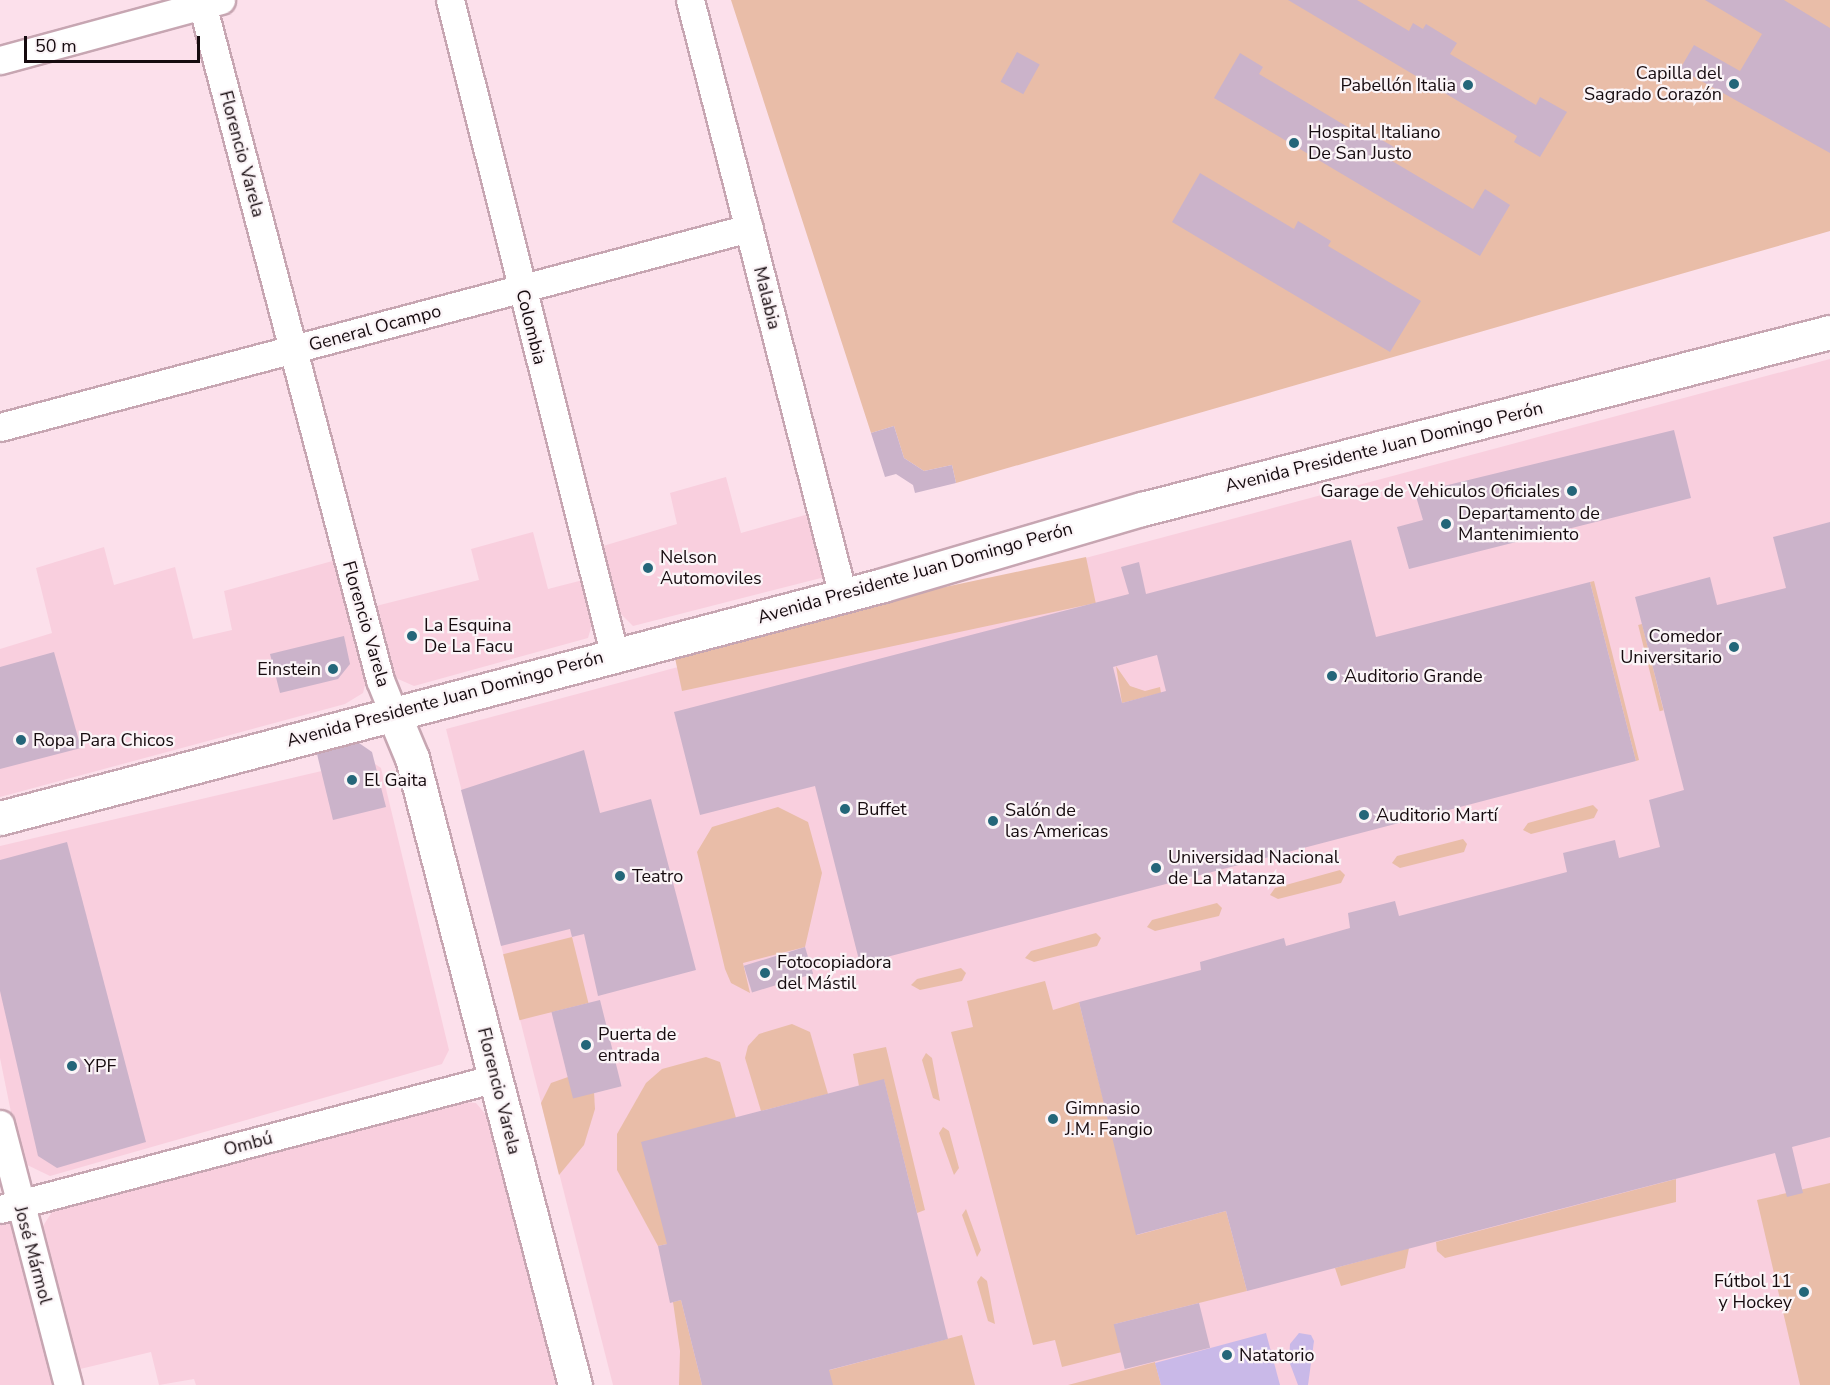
<!DOCTYPE html>
<html>
<head>
<meta charset="utf-8">
<style>
	body { margin:0 }
	#map { position:relative; width:1830px; height:1385px; overflow:hidden; background:#fce0eb; font-family:"Nunito Sans",sans-serif }
	div>[style] { position:absolute }
	.built>* { inset:0; background:#f9cfde }
	.green>* { inset:0; background:#e9bda8; transform-origin:0 0 }
	.water>* { inset:0; background:#c9b9e8 }
	.building>* { inset:0; background:#cbb3ca; transform-origin:0 0 }
	.roads { filter:drop-shadow(2px 0 #c7a6b2) drop-shadow(-2px 0 #c7a6b2) drop-shadow(0 2px #c7a6b2) drop-shadow(0 -2px #c7a6b2) }
	.minor>* { height:27px; margin:-13.5px; padding:0 13.5px; transform-origin:13.5px; border-radius:13.5px; background:#fff }
	.major>* { height:33px; margin:-16.5px; padding:0 16.5px; transform-origin:16.5px; border-radius:16.5px; background:#fff }
	.dots>* { width:16px; height:16px; translate:-50% -50%; box-sizing:border-box; border:3px solid #fbf4f7; border-radius:50% }
	span { translate:-50% -50%; white-space:nowrap; text-align:center; line-height:1.15; -webkit-text-stroke:4.5px #fbf4f7; paint-order:stroke }
	.poi-label { font-size:18px; color:#160b0f }
	.right { translate:-100% -50%; text-align:right }
	.left { translate:0 -50%; text-align:left }
	.street-label { font-size:18px; color:#160b0f }
	.scale { position:absolute; left:24px; top:36px; width:176px; height:27px; box-sizing:border-box; border:3px solid #160b0f; border-top:0; padding-left:8px; font-size:18px; line-height:21px; white-space:nowrap; color:#160b0f; -webkit-text-stroke:4px #fbf4f7; paint-order:stroke }
</style>
</head>
<body>
<div id="map">
	<div class="built">
		<div style="clip-path:polygon(1830px 359px,1830px 1385px,613px 1385px,446px 729px)"></div>
		<div style="clip-path:polygon(726px 477px,741px 533px,816px 512px,825px 577px,633px 626px,620px 613px,603px 546px,677px 524px,670px 493px)"></div>
		<div style="clip-path:polygon(533px 532px,548px 589px,583px 580px,593px 621px,588px 638px,414px 686px,398px 679px,390px 670px,372px 607px,479px 580px,471px 549px)"></div>
		<div style="clip-path:polygon(104px 547px,114px 585px,175px 567px,193px 639px,232px 630px,224px 591px,336px 560px,366px 681px,363px 693px,345px 704px,0 797px,0 649px,52px 633px,36px 568px)"></div>
		<div style="clip-path:polygon(369px 760px,381px 768px,449px 1050px,442px 1064px,50px 1176px,21px 1162px,0 1058px,0 846px)"></div>
		<div style="clip-path:polygon(465px 1102px,476px 1103px,487px 1116px,556px 1385px,196px 1385px,194px 1379px,159px 1385px,151px 1352px,76px 1370px,41px 1229px,56px 1206px)"></div>
		<div style="clip-path:polygon(0 1217px,16px 1220px,62px 1385px,0 1385px)"></div>
	</div>
	<div class="green">
		<div style="clip-path:polygon(731px 0,1830px 0,1830px 231px,956px 483px,952px 465px,924px 471px,904px 458px,894px 426px,871px 433px)"></div>
		<div style="left:1086px;top:557px;width:47px;height:423px;rotate:78deg"></div>
		<div style="clip-path:polygon(1594px 581px,1639px 760px,1636px 761px,1590px 582px)"></div>
		<div style="left:1642px;top:624px;width:89px;height:4px;rotate:76deg"></div>
		<div style="clip-path:polygon(1116px 666px,1130px 686px,1145px 691px,1160px 687px,1161px 693px,1122px 703px)"></div>
		<div style="clip-path:polygon(1593px 805px,1598px 810px,1594px 818px,1531px 834px,1523px 830px,1528px 823px)"></div>
		<div style="clip-path:polygon(778px 807px,808px 822px,822px 873px,805px 947px,743px 963px,750px 993px,731px 983px,725px 969px,697px 852px,712px 827px)"></div>
		<div style="clip-path:polygon(1463px 839px,1467px 844px,1464px 852px,1400px 868px,1392px 863px,1397px 856px)"></div>
		<div style="clip-path:polygon(1340px 870px,1345px 875px,1341px 883px,1278px 899px,1270px 895px,1275px 888px)"></div>
		<div style="clip-path:polygon(1217px 903px,1222px 908px,1219px 916px,1155px 931px,1147px 927px,1152px 920px)"></div>
		<div style="clip-path:polygon(1096px 933px,1101px 938px,1097px 946px,1034px 962px,1025px 958px,1031px 951px)"></div>
		<div style="left:572px;top:937px;width:68px;height:71px;rotate:76deg"></div>
		<div style="clip-path:polygon(961px 968px,966px 973px,962px 981px,920px 990px,911px 985px,917px 979px)"></div>
		<div style="clip-path:polygon(1045px 981px,1053px 1010px,1079px 1002px,1137px 1235px,1226px 1211px,1247px 1291px,1115px 1324px,1122px 1352px,1062px 1367px,1055px 1340px,1033px 1345px,951px 1032px,973px 1027px,967px 1001px)"></div>
		<div style="clip-path:polygon(792px 1024px,810px 1032px,828px 1094px,761px 1111px,745px 1058px,748px 1046px,759px 1034px)"></div>
		<div style="clip-path:polygon(886px 1047px,925px 1210px,917px 1213px,884px 1080px,859px 1086px,853px 1054px)"></div>
		<div style="clip-path:polygon(926px 1053px,932px 1058px,940px 1101px,933px 1098px,922px 1060px)"></div>
		<div style="clip-path:polygon(706px 1057px,720px 1062px,736px 1118px,667px 1244px,658px 1246px,617px 1170px,617px 1134px,646px 1083px,662px 1069px)"></div>
		<div style="clip-path:polygon(568px 1077px,594px 1092px,595px 1109px,584px 1145px,559px 1175px,541px 1103px,551px 1083px)"></div>
		<div style="clip-path:polygon(943px 1127px,949px 1131px,959px 1168px,954px 1175px,939px 1133px)"></div>
		<div style="clip-path:polygon(1676px 1179px,1676px 1202px,1445px 1258px,1437px 1251px,1436px 1242px)"></div>
		<div style="clip-path:polygon(1830px 1183px,1830px 1385px,1800px 1385px,1757px 1200px)"></div>
		<div style="clip-path:polygon(966px 1209px,981px 1250px,977px 1257px,962px 1215px)"></div>
		<div style="clip-path:polygon(1409px 1248px,1405px 1268px,1341px 1286px,1335px 1268px)"></div>
		<div style="clip-path:polygon(981px 1276px,987px 1281px,995px 1324px,988px 1321px,977px 1282px)"></div>
		<div style="clip-path:polygon(681px 1300px,702px 1385px,679px 1385px,680px 1351px,673px 1302px)"></div>
		<div style="clip-path:polygon(962px 1335px,975px 1385px,769px 1385px,830px 1370px)"></div>
		<div style="clip-path:polygon(1155px 1362px,1161px 1385px,1068px 1385px,1125px 1370px)"></div>
	</div>
	<div class="water">
		<div style="clip-path:polygon(1266px 1333px,1280px 1385px,1161px 1385px,1155px 1363px)"></div>
		<div style="clip-path:polygon(1299px 1333px,1311px 1335px,1314px 1341px,1308px 1385px,1298px 1385px,1289px 1361px,1290px 1344px)"></div>
	</div>
	<div class="building">
		<div style="clip-path:polygon(1288px 0,1357px 0,1409px 31px,1413px 23px,1423px 29px,1426px 24px,1457px 43px,1450px 54px,1536px 105px,1540px 97px,1567px 112px,1540px 157px,1514px 142px,1517px 136px)"></div>
		<div style="clip-path:polygon(1705px 0,1784px 0,1830px 28px,1830px 153px,1680px 69px,1694px 45px,1740px 71px,1762px 34px)"></div>
		<div style="left:1017px;top:52px;width:26px;height:34px;rotate:29deg"></div>
		<div style="clip-path:polygon(1240px 53px,1263px 67px,1259px 74px,1351px 129px,1354px 124px,1394px 147px,1387px 158px,1473px 209px,1485px 189px,1510px 205px,1480px 256px,1214px 98px)"></div>
		<div style="clip-path:polygon(1200px 173px,1294px 229px,1298px 221px,1331px 241px,1328px 246px,1421px 301px,1390px 352px,1172px 222px)"></div>
		<div style="clip-path:polygon(894px 426px,904px 458px,924px 471px,952px 465px,956px 483px,915px 493px,913px 485px,896px 474px,885px 477px,871px 433px)"></div>
		<div style="clip-path:polygon(1674px 430px,1691px 498px,1409px 569px,1397px 527px,1423px 520px,1415px 493px)"></div>
		<div style="clip-path:polygon(1830px 522px,1830px 1137px,1792px 1147px,1803px 1193px,1787px 1197px,1775px 1153px,1247px 1291px,1226px 1211px,1136px 1235px,1079px 1002px,1201px 970px,1200px 962px,1284px 938px,1286px 946px,1350px 928px,1348px 913px,1395px 901px,1399px 916px,1567px 872px,1563px 853px,1615px 840px,1619px 858px,1660px 847px,1649px 800px,1684px 790px,1635px 597px,1710px 577px,1717px 605px,1786px 588px,1773px 537px)"></div>
		<div style="clip-path:polygon(evenodd,1351px 540px,1376px 637px,1590px 582px,1636px 761px,860px 964px,815px 786px,700px 815px,674px 712px,1129px 594px,1121px 567px,1139px 562px,1146px 594px,1351px 540px,1157px 655px,1166px 691px,1122px 703px,1113px 667px,1157px 655px)"></div>
		<div style="clip-path:polygon(344px 636px,350px 664px,338px 679px,280px 693px,270px 654px)"></div>
		<div style="clip-path:polygon(54px 652px,81px 748px,0 769px,0 667px)"></div>
		<div style="clip-path:polygon(359px 743px,372px 752px,386px 807px,333px 820px,317px 754px)"></div>
		<div style="clip-path:polygon(584px 750px,600px 813px,651px 799px,696px 970px,598px 996px,584px 934px,572px 937px,570px 929px,501px 946px,461px 790px)"></div>
		<div style="clip-path:polygon(67px 842px,146px 1142px,57px 1168px,38px 1156px,0 991px,0 860px)"></div>
		<div style="left:805px;top:947px;width:28px;height:64px;rotate:73deg"></div>
		<div style="left:600px;top:1000px;width:89px;height:50px;rotate:76deg"></div>
		<div style="clip-path:polygon(884px 1079px,948px 1339px,829px 1370px,833px 1385px,702px 1385px,681px 1300px,670px 1303px,658px 1246px,667px 1244px,641px 1142px)"></div>
		<div style="left:1199px;top:1303px;width:46px;height:88px;rotate:76deg"></div>
	</div>
	<div class="roads">
		<div class="minor">
			<div style="left:201px;top:0;width:703px;rotate:75.25deg"></div>
			<div style="left:380px;top:680px;width:38px;rotate:68deg"></div>
			<div style="left:450px;top:0;width:673px;rotate:75.9deg"></div>
			<div style="left:690px;top:0;width:615px;rotate:75.6deg"></div>
			<div style="left:0;top:60px;width:229px;rotate:-15.2deg"></div>
			<div style="left:0;top:427px;width:775px;rotate:-14.88deg"></div>
			<div style="left:0;top:1124px;width:270px;rotate:75.4deg"></div>
			<div style="left:0;top:1209px;width:513px;rotate:-14.79deg"></div>
		</div>
		<div class="major">
			<div style="left:394px;top:715px;width:47px;rotate:67.3deg"></div>
			<div style="left:412px;top:758px;width:648px;rotate:75.43deg"></div>
			<div style="left:0;top:818px;width:913px;rotate:-14.78deg"></div>
			<div style="left:883px;top:585px;width:270px;rotate:-16.4deg"></div>
			<div style="left:1142px;top:509px;width:710px;rotate:-14.43deg"></div>
		</div>
	</div>
	<div class="dots">
		<div style="left:1734px;top:84px;background:#246679"></div>
		<div style="left:1468px;top:85px;background:#246679"></div>
		<div style="left:1294px;top:143px;background:#246679"></div>
		<div style="left:1572px;top:491px;background:#246679"></div>
		<div style="left:1446px;top:524px;background:#246679"></div>
		<div style="left:648px;top:568px;background:#246679"></div>
		<div style="left:412px;top:636px;background:#246679"></div>
		<div style="left:1734px;top:647px;background:#246679"></div>
		<div style="left:333px;top:669px;background:#246679"></div>
		<div style="left:1332px;top:676px;background:#246679"></div>
		<div style="left:21px;top:740px;background:#246679"></div>
		<div style="left:352px;top:780px;background:#246679"></div>
		<div style="left:845px;top:809px;background:#246679"></div>
		<div style="left:1364px;top:815px;background:#246679"></div>
		<div style="left:993px;top:821px;background:#246679"></div>
		<div style="left:1156px;top:868px;background:#246679"></div>
		<div style="left:620px;top:876px;background:#246679"></div>
		<div style="left:765px;top:973px;background:#246679"></div>
		<div style="left:586px;top:1045px;background:#246679"></div>
		<div style="left:72px;top:1066px;background:#246679"></div>
		<div style="left:1053px;top:1119px;background:#246679"></div>
		<div style="left:1804px;top:1292px;background:#246679"></div>
		<div style="left:1227px;top:1355px;background:#246679"></div>
	</div>
	<div class="poi-label">
		<span class="right" style="left:1722px;top:84px">Capilla del<br>Sagrado Corazón</span>
		<span class="right" style="left:1456px;top:85px">Pabellón Italia</span>
		<span class="left" style="left:1308px;top:143px">Hospital Italiano<br>De San Justo</span>
		<span class="right" style="left:1560px;top:491px">Garage de Vehiculos Oficiales</span>
		<span class="left" style="left:1458px;top:524px">Departamento de<br>Mantenimiento</span>
		<span class="left" style="left:660px;top:568px">Nelson<br>Automoviles</span>
		<span class="left" style="left:424px;top:636px">La Esquina<br>De La Facu</span>
		<span class="right" style="left:1722px;top:647px">Comedor<br>Universitario</span>
		<span class="right" style="left:321px;top:669px">Einstein</span>
		<span class="left" style="left:1344px;top:676px">Auditorio Grande</span>
		<span class="left" style="left:33px;top:740px">Ropa Para Chicos</span>
		<span class="left" style="left:364px;top:780px">El Gaita</span>
		<span class="left" style="left:857px;top:809px">Buffet</span>
		<span class="left" style="left:1005px;top:821px">Salón de<br>las Americas</span>
		<span class="left" style="left:1376px;top:815px">Auditorio Martí</span>
		<span class="left" style="left:1168px;top:868px">Universidad Nacional<br>de La Matanza</span>
		<span class="left" style="left:632px;top:876px">Teatro</span>
		<span class="left" style="left:777px;top:973px">Fotocopiadora<br>del Mástil</span>
		<span class="left" style="left:598px;top:1045px">Puerta de<br>entrada</span>
		<span class="left" style="left:84px;top:1066px">YPF</span>
		<span class="left" style="left:1065px;top:1119px">Gimnasio<br>J.M. Fangio</span>
		<span class="right" style="left:1792px;top:1292px">Fútbol 11<br>y Hockey</span>
		<span class="left" style="left:1239px;top:1355px">Natatorio</span>
	</div>
	<div class="street-label">
		<span style="left:242px;top:154px;rotate:75deg">Florencio Varela</span>
		<span style="left:767px;top:298px;rotate:76deg">Malabia</span>
		<span style="left:531px;top:327px;rotate:76deg">Colombia</span>
		<span style="left:375px;top:328px;rotate:-15deg">General Ocampo</span>
		<span style="left:1384px;top:447px;rotate:-14deg">Avenida Presidente Juan Domingo Perón</span>
		<span style="left:915px;top:573px;rotate:-16deg">Avenida Presidente Juan Domingo Perón</span>
		<span style="left:366px;top:624px;rotate:74deg">Florencio Varela</span>
		<span style="left:445px;top:699px;rotate:-15deg">Avenida Presidente Juan Domingo Perón</span>
		<span style="left:499px;top:1091px;rotate:76deg">Florencio Varela</span>
		<span style="left:248px;top:1144px;rotate:-15deg">Ombú</span>
		<span style="left:33px;top:1255px;rotate:75deg">José Mármol</span>
	</div>
	<div class="scale">50 m</div>
</div>
</body>
</html>
